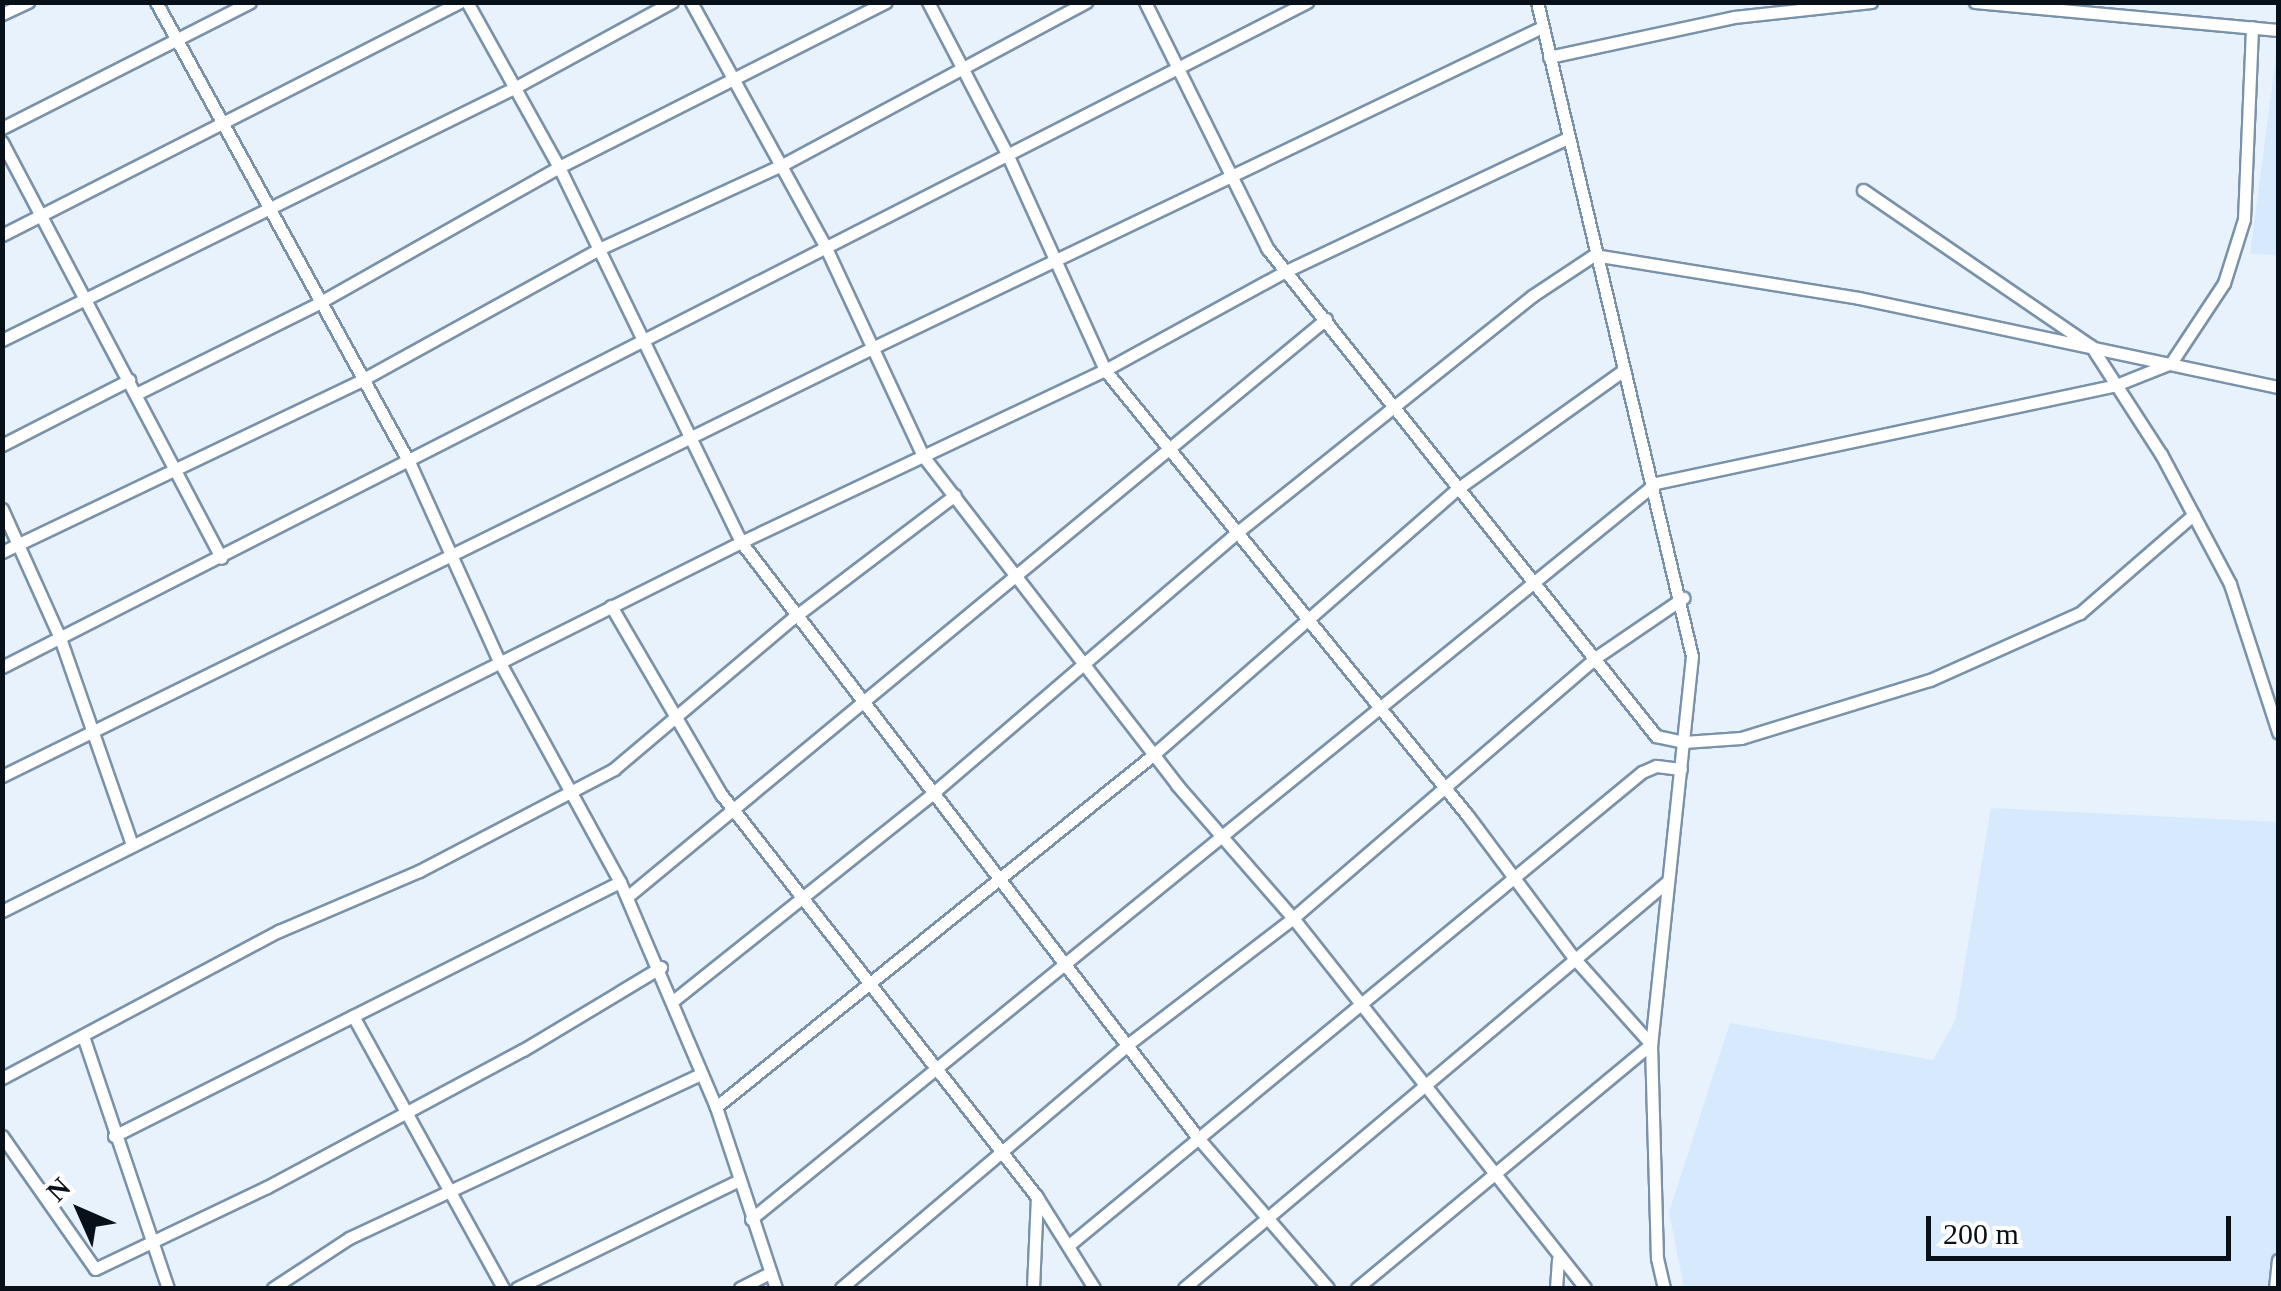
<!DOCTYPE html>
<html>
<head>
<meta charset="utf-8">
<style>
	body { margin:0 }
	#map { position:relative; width:2281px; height:1291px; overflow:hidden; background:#e7f2fc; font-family:Georgia,serif }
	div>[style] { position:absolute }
	.built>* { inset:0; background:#d7eafd }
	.roads { filter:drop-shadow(2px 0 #7a92a9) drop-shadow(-2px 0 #7a92a9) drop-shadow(0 2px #7a92a9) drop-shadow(0 -2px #7a92a9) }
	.minor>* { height:11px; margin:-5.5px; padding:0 5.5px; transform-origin:5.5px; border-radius:5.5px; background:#fff }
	span { translate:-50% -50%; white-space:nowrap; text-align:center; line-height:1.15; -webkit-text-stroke:10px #fff; paint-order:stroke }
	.frame { position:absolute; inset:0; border:5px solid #081119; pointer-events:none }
	.north { position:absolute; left:30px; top:1161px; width:100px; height:100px; -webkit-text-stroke:8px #fff; paint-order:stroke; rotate:315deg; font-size:28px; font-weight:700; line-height:40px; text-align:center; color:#081119 }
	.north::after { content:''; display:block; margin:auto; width:35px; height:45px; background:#081119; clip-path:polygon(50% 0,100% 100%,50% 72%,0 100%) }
	.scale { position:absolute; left:1926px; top:1216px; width:305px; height:45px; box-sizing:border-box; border:5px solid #081119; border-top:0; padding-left:12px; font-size:30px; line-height:35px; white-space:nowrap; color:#081119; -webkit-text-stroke:8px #fff; paint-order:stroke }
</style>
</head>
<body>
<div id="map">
	<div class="built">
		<div style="clip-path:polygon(2278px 42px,2278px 255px,2250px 254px)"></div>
		<div style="clip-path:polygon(1991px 808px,2278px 822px,2278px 1288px,1684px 1288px,1669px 1212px,1730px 1023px,1933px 1060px,1955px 1021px)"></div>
	</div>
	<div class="roads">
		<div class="minor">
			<div style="left:156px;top:2px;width:527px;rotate:61.2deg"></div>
			<div style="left:410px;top:464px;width:216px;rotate:65.7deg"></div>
			<div style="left:499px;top:661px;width:252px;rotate:61.3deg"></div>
			<div style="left:620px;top:882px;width:245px;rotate:66.9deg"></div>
			<div style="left:716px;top:1107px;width:191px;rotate:71.7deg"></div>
			<div style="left:467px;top:2px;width:189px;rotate:60.9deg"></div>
			<div style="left:559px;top:167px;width:417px;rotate:64.1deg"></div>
			<div style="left:741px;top:542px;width:752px;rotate:52.51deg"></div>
			<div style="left:1199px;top:1139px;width:197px;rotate:49.1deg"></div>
			<div style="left:691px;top:2px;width:281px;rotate:61.2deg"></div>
			<div style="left:826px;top:248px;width:230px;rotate:65deg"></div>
			<div style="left:923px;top:456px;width:416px;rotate:52.3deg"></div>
			<div style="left:1177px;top:785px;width:176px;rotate:48.9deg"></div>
			<div style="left:1293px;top:918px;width:471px;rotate:51.7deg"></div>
			<div style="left:928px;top:2px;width:174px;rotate:62.5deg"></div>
			<div style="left:1008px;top:156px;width:235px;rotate:65.6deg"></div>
			<div style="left:1105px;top:370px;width:575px;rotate:50.86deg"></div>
			<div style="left:1468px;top:816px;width:177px;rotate:53.3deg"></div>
			<div style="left:1574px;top:958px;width:115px;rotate:48.2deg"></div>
			<div style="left:1651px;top:1044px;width:382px;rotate:140.3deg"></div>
			<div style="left:1145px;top:2px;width:275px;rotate:63.6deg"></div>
			<div style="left:1267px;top:248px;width:624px;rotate:51.44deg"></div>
			<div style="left:1656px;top:736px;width:29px;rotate:12deg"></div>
			<div style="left:1684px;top:742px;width:57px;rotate:-4deg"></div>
			<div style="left:1741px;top:738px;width:198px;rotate:-17.1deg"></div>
			<div style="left:1930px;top:680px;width:164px;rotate:-24.1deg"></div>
			<div style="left:2080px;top:613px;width:150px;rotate:-40.9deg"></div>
			<div style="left:1537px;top:2px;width:672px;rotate:76.67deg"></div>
			<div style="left:1692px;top:656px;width:390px;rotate:96deg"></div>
			<div style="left:1651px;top:1044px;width:214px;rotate:88.4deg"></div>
			<div style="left:1657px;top:1258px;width:31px;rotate:77deg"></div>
			<div style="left:1975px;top:2px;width:304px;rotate:5.3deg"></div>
			<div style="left:2px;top:14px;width:29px;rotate:-25deg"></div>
			<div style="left:1549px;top:57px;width:189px;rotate:-12.2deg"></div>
			<div style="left:1734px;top:17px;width:138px;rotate:-6.2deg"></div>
			<div style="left:2px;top:128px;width:278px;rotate:-26.9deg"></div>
			<div style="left:2px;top:142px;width:470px;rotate:62.2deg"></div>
			<div style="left:1863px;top:190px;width:276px;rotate:34.4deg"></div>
			<div style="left:2091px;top:346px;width:129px;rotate:57.1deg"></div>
			<div style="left:2161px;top:454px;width:147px;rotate:62deg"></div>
			<div style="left:2230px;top:584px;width:156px;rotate:72deg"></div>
			<div style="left:2px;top:235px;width:514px;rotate:-26.96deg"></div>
			<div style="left:2px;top:340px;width:571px;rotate:-26.21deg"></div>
			<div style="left:514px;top:88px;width:180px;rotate:-28.6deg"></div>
			<div style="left:136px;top:394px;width:202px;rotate:-26.4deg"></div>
			<div style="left:317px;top:304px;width:278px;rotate:-29.5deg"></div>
			<div style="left:559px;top:167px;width:366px;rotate:-26.8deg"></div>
			<div style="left:2px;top:445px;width:143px;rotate:-27.1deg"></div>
			<div style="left:2px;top:509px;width:141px;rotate:65.8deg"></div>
			<div style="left:60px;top:638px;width:219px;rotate:70.8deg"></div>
			<div style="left:2px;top:552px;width:397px;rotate:-25.5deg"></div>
			<div style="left:360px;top:381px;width:273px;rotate:-28.9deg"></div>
			<div style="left:599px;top:249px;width:201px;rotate:-24.7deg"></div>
			<div style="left:782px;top:165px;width:345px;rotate:-28.2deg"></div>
			<div style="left:611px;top:606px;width:218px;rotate:59.7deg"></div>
			<div style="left:721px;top:794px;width:512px;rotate:51.9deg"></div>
			<div style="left:1037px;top:1197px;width:107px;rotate:57.9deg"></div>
			<div style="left:2px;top:667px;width:1465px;rotate:-27deg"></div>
			<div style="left:2px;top:776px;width:967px;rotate:-26.19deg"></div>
			<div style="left:870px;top:349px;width:745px;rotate:-25.6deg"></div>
			<div style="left:627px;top:897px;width:907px;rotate:-39.59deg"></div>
			<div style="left:2px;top:911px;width:826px;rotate:-26.53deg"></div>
			<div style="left:741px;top:542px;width:403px;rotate:-25.3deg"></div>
			<div style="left:1105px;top:370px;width:204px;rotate:-28.7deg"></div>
			<div style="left:1284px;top:272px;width:313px;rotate:-25.3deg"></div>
			<div style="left:674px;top:1000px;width:332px;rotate:-38.6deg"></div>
			<div style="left:933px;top:793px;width:404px;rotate:-40.6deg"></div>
			<div style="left:1240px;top:530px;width:374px;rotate:-38.7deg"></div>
			<div style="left:1532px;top:296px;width:74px;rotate:-33.5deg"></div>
			<div style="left:1594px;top:255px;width:268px;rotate:9.2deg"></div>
			<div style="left:1859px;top:298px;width:428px;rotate:12deg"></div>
			<div style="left:353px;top:1016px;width:311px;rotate:61.1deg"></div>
			<div style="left:83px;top:1036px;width:266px;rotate:71.4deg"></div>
			<div style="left:2px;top:1078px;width:314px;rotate:-28deg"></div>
			<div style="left:279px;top:931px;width:152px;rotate:-23.2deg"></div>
			<div style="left:419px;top:871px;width:220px;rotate:-27.6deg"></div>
			<div style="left:614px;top:769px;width:234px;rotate:-40.2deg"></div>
			<div style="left:793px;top:618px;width:203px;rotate:-37.2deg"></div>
			<div style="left:716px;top:1107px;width:561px;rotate:-38.85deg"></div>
			<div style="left:1153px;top:755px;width:404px;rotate:-41.2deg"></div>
			<div style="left:1457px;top:489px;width:205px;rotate:-35.5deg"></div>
			<div style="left:2px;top:1136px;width:162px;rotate:55deg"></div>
			<div style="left:95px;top:1269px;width:191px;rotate:-25.5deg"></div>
			<div style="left:267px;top:1187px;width:290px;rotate:-28.2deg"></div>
			<div style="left:523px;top:1050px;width:161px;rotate:-31deg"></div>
			<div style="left:114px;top:1136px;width:566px;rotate:-26.66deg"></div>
			<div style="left:751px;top:1219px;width:1166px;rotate:-39.12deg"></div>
			<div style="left:1656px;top:483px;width:470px;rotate:-12deg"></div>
			<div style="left:2116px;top:385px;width:59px;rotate:-21.8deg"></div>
			<div style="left:2171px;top:363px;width:96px;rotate:-56.5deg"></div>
			<div style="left:2224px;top:283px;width:67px;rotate:-72.6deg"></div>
			<div style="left:2244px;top:219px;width:192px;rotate:-87.6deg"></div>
			<div style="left:1069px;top:1245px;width:743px;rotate:-39.54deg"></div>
			<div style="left:1642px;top:772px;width:15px;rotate:-23deg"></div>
			<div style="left:1656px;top:766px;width:25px;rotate:7deg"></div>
			<div style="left:273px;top:1288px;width:91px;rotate:-33.3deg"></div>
			<div style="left:349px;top:1238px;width:387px;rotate:-25deg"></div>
			<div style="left:517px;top:1288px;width:247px;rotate:-25.9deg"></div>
			<div style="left:740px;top:1288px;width:34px;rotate:-27deg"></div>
			<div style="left:841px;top:1288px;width:380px;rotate:-40.3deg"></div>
			<div style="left:1131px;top:1042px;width:204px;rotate:-37.4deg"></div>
			<div style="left:1293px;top:918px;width:399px;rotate:-40.7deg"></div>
			<div style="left:1595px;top:658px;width:107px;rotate:-34.3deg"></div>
			<div style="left:1033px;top:1288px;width:91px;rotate:-87.5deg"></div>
			<div style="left:1184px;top:1288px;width:632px;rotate:-40.06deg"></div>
			<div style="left:1556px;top:1288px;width:29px;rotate:-86deg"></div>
			<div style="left:2275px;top:1288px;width:28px;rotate:-84deg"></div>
		</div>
	</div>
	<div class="frame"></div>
	<div class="north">N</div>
	<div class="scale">200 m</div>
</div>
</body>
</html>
